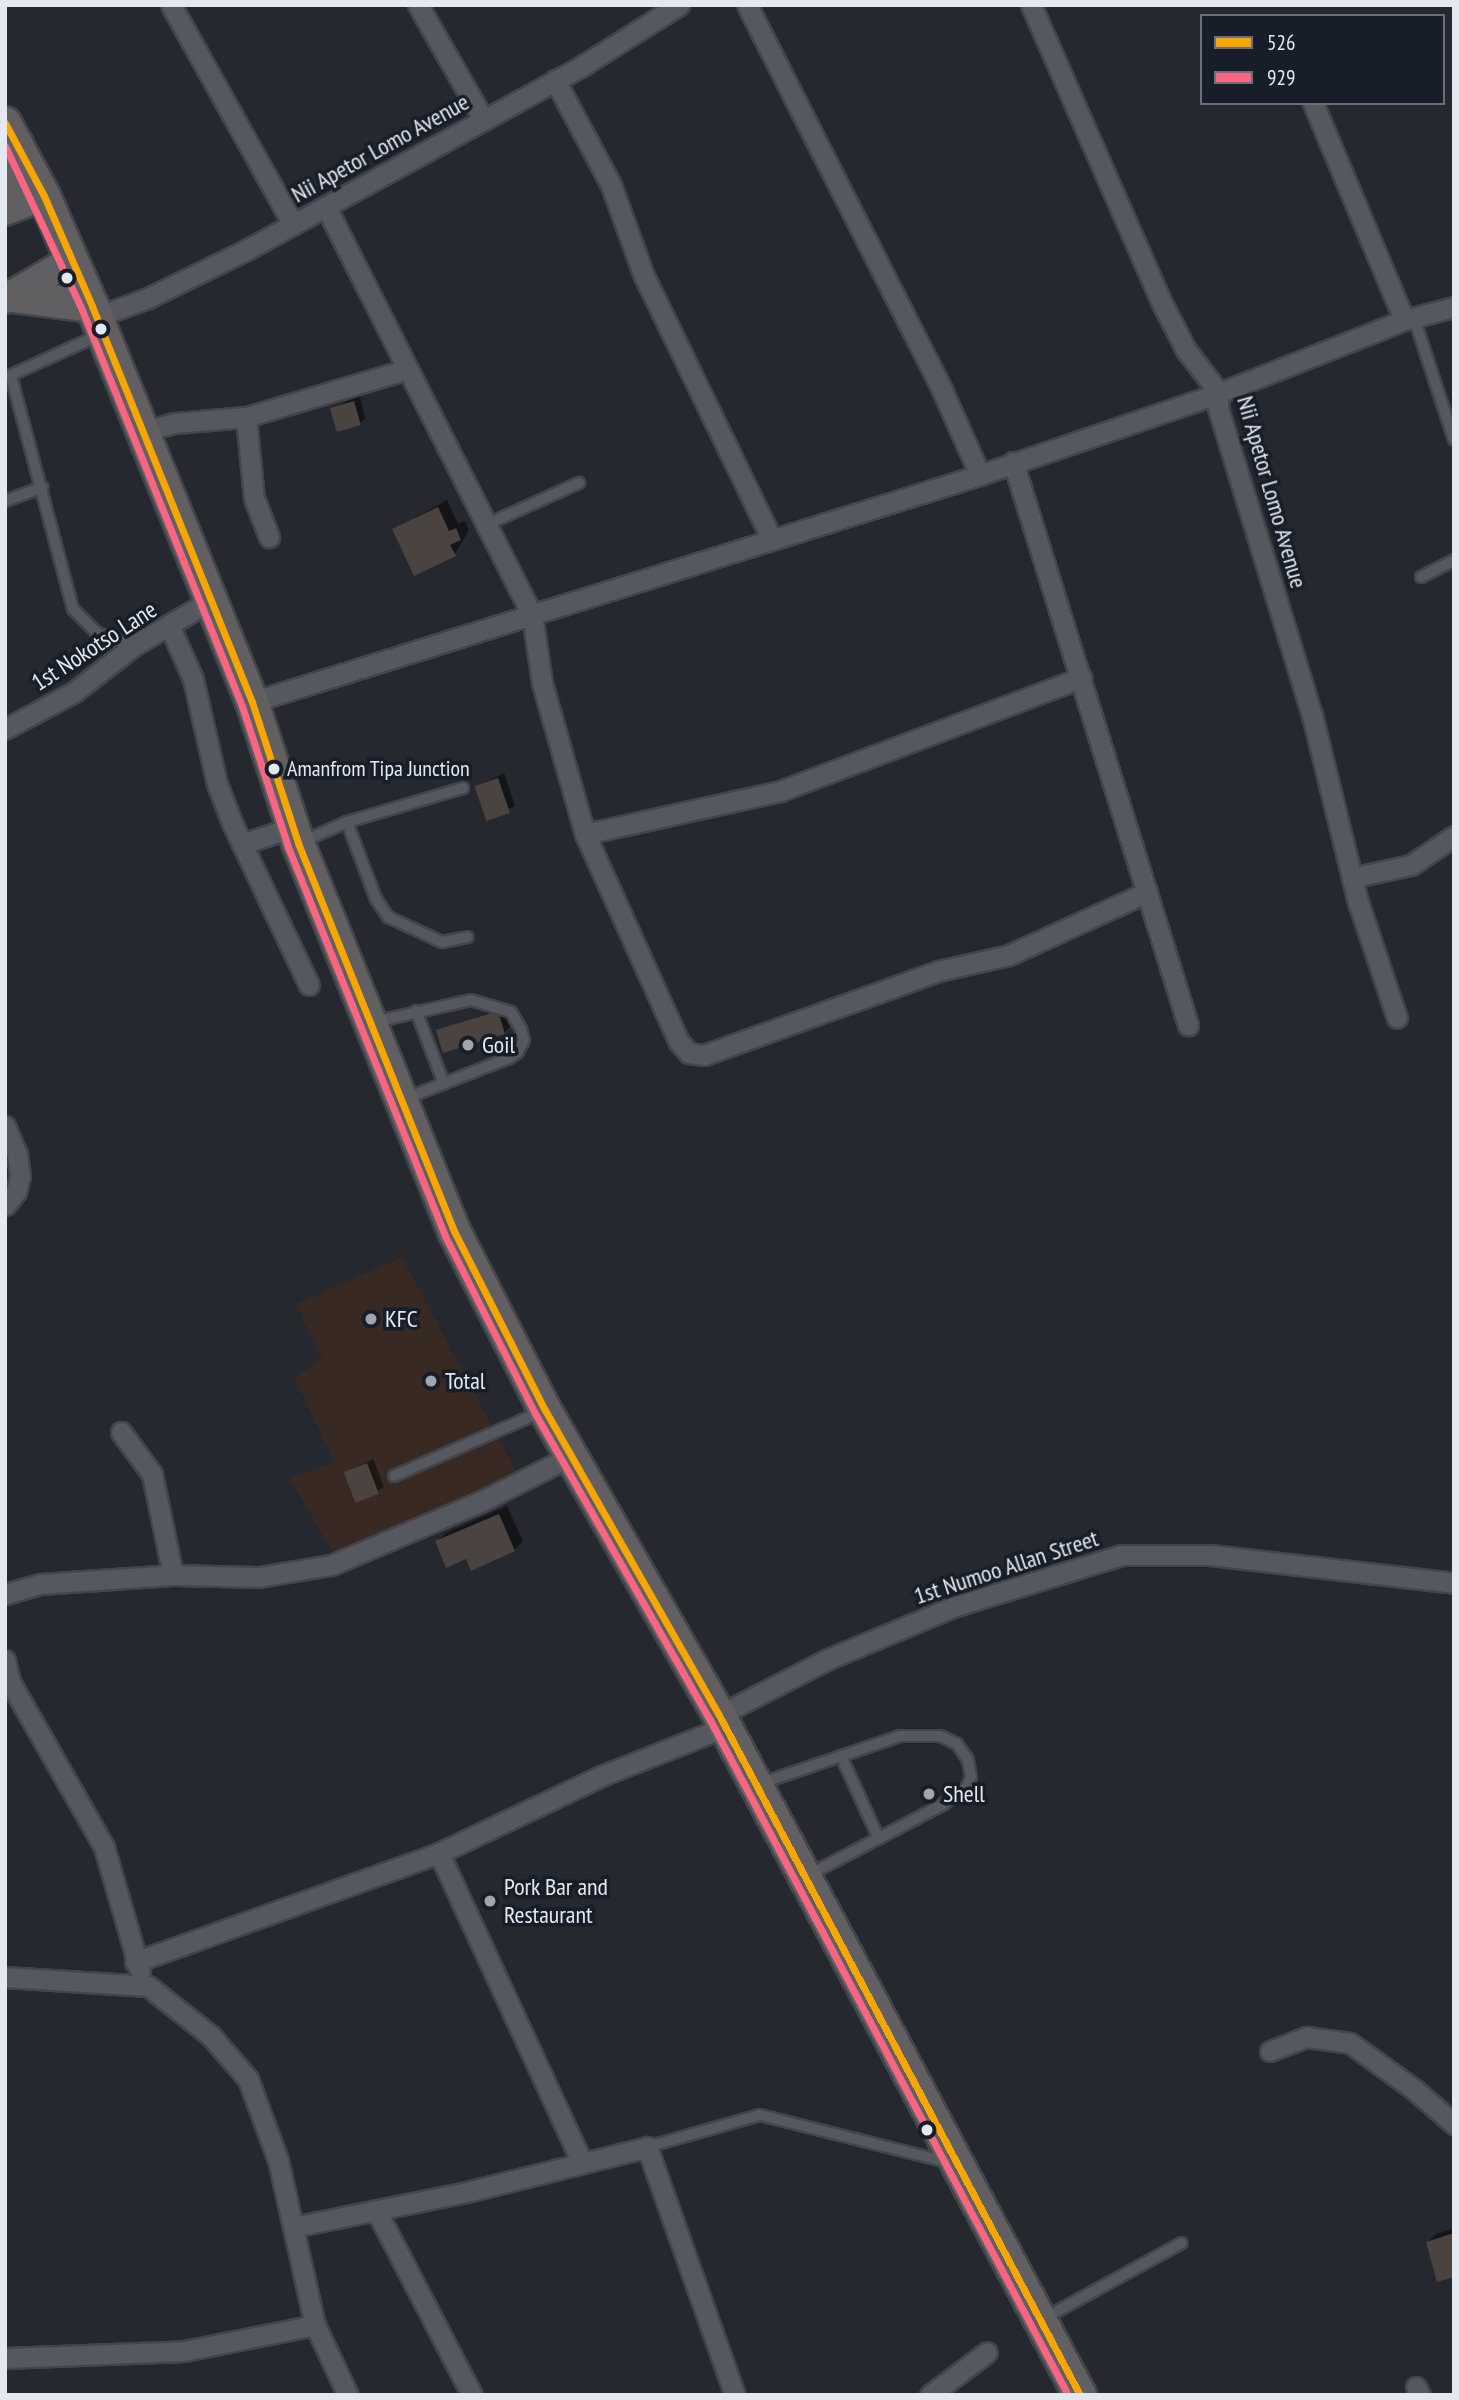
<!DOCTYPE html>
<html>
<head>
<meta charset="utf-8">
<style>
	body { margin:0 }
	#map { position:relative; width:1459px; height:2400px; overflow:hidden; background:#25282f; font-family:"PT Sans Narrow",sans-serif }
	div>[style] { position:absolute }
	.commercial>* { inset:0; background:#382a23 }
	.shadow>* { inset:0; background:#0007 }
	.building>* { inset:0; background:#4b433f; transform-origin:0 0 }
	.roads { filter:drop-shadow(2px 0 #42454a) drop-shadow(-2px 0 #42454a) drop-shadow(0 2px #42454a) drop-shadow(0 -2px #42454a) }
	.lane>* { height:10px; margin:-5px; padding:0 5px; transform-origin:5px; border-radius:5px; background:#55585e }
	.street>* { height:19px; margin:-9.5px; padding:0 9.5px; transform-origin:9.5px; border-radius:9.5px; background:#55585e }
	.secondary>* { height:28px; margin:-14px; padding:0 14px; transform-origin:14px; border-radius:14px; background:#606064 }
	.primary>* { height:32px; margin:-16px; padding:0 16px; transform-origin:16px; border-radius:16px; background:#615f61 }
	.bus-1>* { height:7px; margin:-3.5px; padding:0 3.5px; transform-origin:3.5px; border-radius:3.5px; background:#f7a600 }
	.bus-2>* { height:7px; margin:-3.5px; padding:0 3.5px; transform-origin:3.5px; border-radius:3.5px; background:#fa6682 }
	.dots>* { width:19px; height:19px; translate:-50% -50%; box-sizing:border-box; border:4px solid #181e29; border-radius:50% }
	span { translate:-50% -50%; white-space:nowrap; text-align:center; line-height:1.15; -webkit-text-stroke:7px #181e29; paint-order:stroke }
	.bus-label { font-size:22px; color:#e4e8f0 }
	.left { translate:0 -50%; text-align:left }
	.street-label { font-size:24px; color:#e4e8f0 }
	.poi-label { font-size:24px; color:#e4e8f0 }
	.frame { position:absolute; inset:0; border:7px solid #e4e8f0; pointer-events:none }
	.legend { position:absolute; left:1200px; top:14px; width:245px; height:91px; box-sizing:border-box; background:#181e29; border:2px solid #6a6f79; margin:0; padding:9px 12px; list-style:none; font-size:21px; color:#e4e8f0 }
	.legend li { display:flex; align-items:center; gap:14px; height:35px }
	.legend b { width:35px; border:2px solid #6a6f79 }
</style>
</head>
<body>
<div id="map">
	<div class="commercial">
		<div style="clip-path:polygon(402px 1257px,520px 1479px,443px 1516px,332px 1551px,290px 1479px,335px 1462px,294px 1378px,322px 1359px,296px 1304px)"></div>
	</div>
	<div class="shadow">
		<div style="clip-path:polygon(360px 396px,365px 418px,360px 424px,332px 408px)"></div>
		<div style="clip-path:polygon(447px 500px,458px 524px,465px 521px,469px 530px,455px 554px,394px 530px)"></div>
		<div style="clip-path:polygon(504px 773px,515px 806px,487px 819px,476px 787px)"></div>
		<div style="clip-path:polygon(503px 1007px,510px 1027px,504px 1033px,439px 1032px)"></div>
		<div style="clip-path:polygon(373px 1459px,384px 1487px,358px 1501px,346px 1472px)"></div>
		<div style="clip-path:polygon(507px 1506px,523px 1541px,514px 1550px,467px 1557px,437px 1542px,446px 1533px)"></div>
		<div style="clip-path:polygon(1454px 2228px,1454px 2275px,1428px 2242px,1436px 2234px)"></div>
	</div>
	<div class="building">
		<div style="left:354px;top:401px;width:25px;height:25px;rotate:74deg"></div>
		<div style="clip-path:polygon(438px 507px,449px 531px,456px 528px,461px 540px,450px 545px,456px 556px,414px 576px,392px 529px)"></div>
		<div style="left:498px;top:778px;width:37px;height:25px;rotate:71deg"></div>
		<div style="left:498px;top:1011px;width:24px;height:65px;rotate:73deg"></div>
		<div style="left:367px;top:1463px;width:33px;height:25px;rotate:69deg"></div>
		<div style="clip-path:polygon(499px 1514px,515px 1551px,471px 1571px,466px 1559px,446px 1568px,435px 1541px)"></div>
		<div style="clip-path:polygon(1454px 2233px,1454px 2277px,1437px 2282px,1426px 2242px)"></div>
	</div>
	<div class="roads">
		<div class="lane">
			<div style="left:1414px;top:318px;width:128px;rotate:71.8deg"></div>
			<div style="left:11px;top:376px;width:241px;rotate:75.1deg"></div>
			<div style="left:73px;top:609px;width:34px;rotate:45deg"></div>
			<div style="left:97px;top:633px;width:38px;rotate:20deg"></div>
			<div style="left:7px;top:377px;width:101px;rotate:-24.5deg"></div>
			<div style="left:5px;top:501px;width:40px;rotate:-20.2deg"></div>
			<div style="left:488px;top:524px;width:100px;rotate:-24.3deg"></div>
			<div style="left:1421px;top:577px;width:37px;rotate:-27deg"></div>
			<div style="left:347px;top:822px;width:82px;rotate:69.4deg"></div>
			<div style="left:376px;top:899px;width:22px;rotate:56deg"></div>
			<div style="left:388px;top:917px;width:60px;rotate:24.8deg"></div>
			<div style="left:442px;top:942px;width:26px;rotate:-11deg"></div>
			<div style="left:301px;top:842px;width:50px;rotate:-23.5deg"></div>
			<div style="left:347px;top:822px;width:121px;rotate:-16.3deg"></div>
			<div style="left:416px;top:1011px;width:78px;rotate:69deg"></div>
			<div style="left:374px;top:1022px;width:99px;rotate:-12.8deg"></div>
			<div style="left:471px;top:1000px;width:42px;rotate:16.7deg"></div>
			<div style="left:511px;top:1012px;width:20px;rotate:60deg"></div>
			<div style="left:521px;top:1029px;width:11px;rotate:75deg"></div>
			<div style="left:524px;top:1040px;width:13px;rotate:117deg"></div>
			<div style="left:518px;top:1052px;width:11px;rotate:146deg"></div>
			<div style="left:509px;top:1058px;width:113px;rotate:158.7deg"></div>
			<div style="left:394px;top:1476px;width:160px;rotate:-23.5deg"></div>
			<div style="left:841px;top:1756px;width:91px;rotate:65.4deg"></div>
			<div style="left:762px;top:1783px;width:146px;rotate:-18.8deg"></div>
			<div style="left:900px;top:1736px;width:40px"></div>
			<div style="left:940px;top:1736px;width:19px;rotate:25deg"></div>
			<div style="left:957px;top:1744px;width:19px;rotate:55deg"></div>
			<div style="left:968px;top:1760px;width:17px;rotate:80deg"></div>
			<div style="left:971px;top:1777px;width:11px;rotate:112deg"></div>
			<div style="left:967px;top:1787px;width:29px;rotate:144deg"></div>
			<div style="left:944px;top:1804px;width:155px;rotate:152.3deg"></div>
			<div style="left:647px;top:2147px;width:117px;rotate:-15.8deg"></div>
			<div style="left:760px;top:2115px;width:193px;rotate:14.1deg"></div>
			<div style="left:1043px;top:2319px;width:158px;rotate:-28.7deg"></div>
		</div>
		<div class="street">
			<div style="left:171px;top:5px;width:251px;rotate:60.9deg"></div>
			<div style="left:418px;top:5px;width:131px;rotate:60.3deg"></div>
			<div style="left:747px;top:5px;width:432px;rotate:63.1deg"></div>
			<div style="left:942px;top:390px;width:93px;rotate:65.9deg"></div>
			<div style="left:1031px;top:5px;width:328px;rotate:66.3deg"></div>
			<div style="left:1163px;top:305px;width:51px;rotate:62.9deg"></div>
			<div style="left:1186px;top:350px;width:54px;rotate:52.5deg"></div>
			<div style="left:1219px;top:393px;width:15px;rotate:94deg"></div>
			<div style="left:1218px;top:408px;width:321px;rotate:73deg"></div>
			<div style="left:1312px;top:715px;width:193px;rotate:76.2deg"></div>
			<div style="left:1358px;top:902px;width:122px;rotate:71.4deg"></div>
			<div style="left:555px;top:80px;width:119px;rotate:61.9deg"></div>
			<div style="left:611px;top:185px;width:97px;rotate:70.1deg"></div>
			<div style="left:644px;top:276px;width:291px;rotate:64.1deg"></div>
			<div style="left:1313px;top:103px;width:235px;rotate:67.2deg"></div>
			<div style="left:326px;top:207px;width:457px;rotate:63.2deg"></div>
			<div style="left:532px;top:615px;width:69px;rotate:81.6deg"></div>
			<div style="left:542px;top:683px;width:157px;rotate:74.1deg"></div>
			<div style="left:585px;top:834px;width:200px;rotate:-12.4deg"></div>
			<div style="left:780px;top:791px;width:322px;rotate:-20.6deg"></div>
			<div style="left:96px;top:317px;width:55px;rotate:-20.1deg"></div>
			<div style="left:148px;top:298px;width:111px;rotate:-26.1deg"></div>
			<div style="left:248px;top:249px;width:381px;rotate:-28.7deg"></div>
			<div style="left:582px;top:66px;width:115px;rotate:-32.2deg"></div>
			<div style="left:246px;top:417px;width:81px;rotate:84.4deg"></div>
			<div style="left:254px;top:498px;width:42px;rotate:69deg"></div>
			<div style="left:141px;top:432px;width:35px;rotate:-15deg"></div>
			<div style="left:175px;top:423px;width:71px;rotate:-4.8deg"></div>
			<div style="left:246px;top:417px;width:166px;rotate:-16.5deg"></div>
			<div style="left:1013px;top:462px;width:590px;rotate:72.73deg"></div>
			<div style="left:169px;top:625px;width:59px;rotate:66deg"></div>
			<div style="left:193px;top:679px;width:108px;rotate:77.1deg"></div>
			<div style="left:217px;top:784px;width:44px;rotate:68.7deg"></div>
			<div style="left:233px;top:825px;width:177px;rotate:64.6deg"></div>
			<div style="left:252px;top:702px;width:763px;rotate:-17.32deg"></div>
			<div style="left:980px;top:475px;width:253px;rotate:-18.9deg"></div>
			<div style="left:1219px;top:393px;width:199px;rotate:-21.5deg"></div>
			<div style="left:1404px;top:320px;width:52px;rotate:-14.6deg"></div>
			<div style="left:5px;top:729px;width:78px;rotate:-28.2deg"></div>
			<div style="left:74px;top:692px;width:75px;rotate:-37.9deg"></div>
			<div style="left:133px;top:646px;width:87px;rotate:-30.4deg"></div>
			<div style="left:585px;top:834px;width:228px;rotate:65.7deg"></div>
			<div style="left:679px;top:1042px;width:15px;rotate:48deg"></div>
			<div style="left:689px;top:1053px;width:15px;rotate:8deg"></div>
			<div style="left:704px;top:1055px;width:249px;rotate:-19.7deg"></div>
			<div style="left:938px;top:971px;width:73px;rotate:-12.7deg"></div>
			<div style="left:1009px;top:955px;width:152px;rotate:-24.5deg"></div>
			<div style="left:242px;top:844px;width:54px;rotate:-18.4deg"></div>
			<div style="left:1355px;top:877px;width:57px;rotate:-12.1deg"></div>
			<div style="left:1411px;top:865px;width:52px;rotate:-34deg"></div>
			<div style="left:5px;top:1126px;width:30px;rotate:67deg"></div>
			<div style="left:17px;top:1154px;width:22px;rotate:82deg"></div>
			<div style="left:20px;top:1176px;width:16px;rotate:104deg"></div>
			<div style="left:16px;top:1192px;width:17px;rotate:130deg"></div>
			<div style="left:121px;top:1432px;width:52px;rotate:53.6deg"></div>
			<div style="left:152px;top:1474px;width:103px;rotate:78.3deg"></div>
			<div style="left:5px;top:1594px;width:36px;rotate:-16deg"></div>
			<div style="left:40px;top:1584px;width:133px;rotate:-3.9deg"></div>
			<div style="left:173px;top:1575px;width:86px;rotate:1.3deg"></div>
			<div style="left:259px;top:1577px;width:73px;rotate:-9.5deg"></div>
			<div style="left:331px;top:1565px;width:164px;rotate:-23deg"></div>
			<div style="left:482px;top:1501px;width:102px;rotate:-26.8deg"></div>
			<div style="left:5px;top:1660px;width:23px;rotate:77deg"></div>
			<div style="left:10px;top:1682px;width:190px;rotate:60.3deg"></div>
			<div style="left:104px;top:1847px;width:129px;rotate:73.8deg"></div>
			<div style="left:719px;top:1715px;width:123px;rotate:-27.2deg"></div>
			<div style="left:828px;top:1659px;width:135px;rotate:-22.6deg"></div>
			<div style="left:953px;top:1607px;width:177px;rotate:-17.1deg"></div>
			<div style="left:1122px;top:1555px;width:88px"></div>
			<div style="left:1210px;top:1555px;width:246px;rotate:6.5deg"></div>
			<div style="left:439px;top:1853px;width:341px;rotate:65.2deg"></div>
			<div style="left:135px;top:1962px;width:323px;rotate:-19.7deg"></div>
			<div style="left:439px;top:1853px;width:179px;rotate:-25.4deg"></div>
			<div style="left:601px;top:1776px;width:133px;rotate:-21.6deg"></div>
			<div style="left:5px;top:1977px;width:143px;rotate:3.6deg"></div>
			<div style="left:148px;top:1986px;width:80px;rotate:38.4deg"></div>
			<div style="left:211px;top:2036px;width:57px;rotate:49.3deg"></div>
			<div style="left:248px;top:2079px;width:86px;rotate:69.7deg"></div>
			<div style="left:278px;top:2160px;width:169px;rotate:77.4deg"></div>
			<div style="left:315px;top:2325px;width:77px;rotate:64.8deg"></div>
			<div style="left:1270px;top:2051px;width:40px;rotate:-21deg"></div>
			<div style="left:1307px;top:2037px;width:43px;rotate:7.9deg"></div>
			<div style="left:1350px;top:2043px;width:80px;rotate:35.9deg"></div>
			<div style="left:1415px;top:2090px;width:52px;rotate:41.1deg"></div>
			<div style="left:376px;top:2210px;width:208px;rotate:62.6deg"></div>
			<div style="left:293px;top:2227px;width:182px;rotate:-11.4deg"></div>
			<div style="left:471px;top:2191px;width:181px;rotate:-14deg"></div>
			<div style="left:647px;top:2147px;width:263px;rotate:70.5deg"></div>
			<div style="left:5px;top:2358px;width:179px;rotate:-2.2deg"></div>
			<div style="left:184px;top:2351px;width:134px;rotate:-11.2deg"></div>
			<div style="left:1416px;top:2387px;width:9px;rotate:63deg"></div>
			<div style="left:930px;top:2395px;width:71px;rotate:-37deg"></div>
		</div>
		<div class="secondary">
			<div style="left:5px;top:211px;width:42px;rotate:-21deg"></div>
			<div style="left:5px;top:299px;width:77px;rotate:-30.6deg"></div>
		</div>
		<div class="primary">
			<div style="left:5px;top:123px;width:83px;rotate:61.9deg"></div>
			<div style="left:44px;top:196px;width:120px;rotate:66.4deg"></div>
			<div style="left:92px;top:306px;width:427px;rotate:68deg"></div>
			<div style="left:252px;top:702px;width:148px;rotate:71.9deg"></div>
			<div style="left:298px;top:843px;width:418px;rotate:68.1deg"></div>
			<div style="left:454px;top:1231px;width:201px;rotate:63.1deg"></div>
			<div style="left:545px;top:1410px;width:351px;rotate:60.3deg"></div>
			<div style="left:719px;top:1715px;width:770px;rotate:62.04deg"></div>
			<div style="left:5px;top:186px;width:43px;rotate:-73.7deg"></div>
			<div style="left:13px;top:296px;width:80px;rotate:7.2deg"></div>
		</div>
	</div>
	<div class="bus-1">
		<div style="left:5px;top:123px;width:83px;rotate:61.9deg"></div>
		<div style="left:44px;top:196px;width:120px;rotate:66.4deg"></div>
		<div style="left:92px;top:306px;width:427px;rotate:68deg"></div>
		<div style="left:252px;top:702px;width:148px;rotate:71.9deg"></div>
		<div style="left:298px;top:843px;width:418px;rotate:68.1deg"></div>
		<div style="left:454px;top:1231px;width:201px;rotate:63.1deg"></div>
		<div style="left:545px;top:1410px;width:351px;rotate:60.3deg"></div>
		<div style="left:719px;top:1715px;width:770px;rotate:62.04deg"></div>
	</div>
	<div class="bus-2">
		<div style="left:5px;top:146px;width:181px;rotate:64.8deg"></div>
		<div style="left:82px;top:310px;width:427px;rotate:68deg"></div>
		<div style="left:242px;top:706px;width:148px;rotate:71.9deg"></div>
		<div style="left:288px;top:847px;width:419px;rotate:68deg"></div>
		<div style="left:445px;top:1236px;width:201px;rotate:63.1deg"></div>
		<div style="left:536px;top:1415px;width:351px;rotate:60.3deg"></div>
		<div style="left:710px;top:1720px;width:764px;rotate:62.06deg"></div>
	</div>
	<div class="dots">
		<div style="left:67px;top:278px;background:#e4e8f0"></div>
		<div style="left:101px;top:329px;background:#e4e8f0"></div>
		<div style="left:274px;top:769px;background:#e4e8f0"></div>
		<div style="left:468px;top:1045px;background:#a1a5ac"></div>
		<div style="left:371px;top:1319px;background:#a1a5ac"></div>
		<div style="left:431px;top:1381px;background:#a1a5ac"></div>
		<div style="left:929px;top:1794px;background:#a1a5ac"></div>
		<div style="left:490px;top:1901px;background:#a1a5ac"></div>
		<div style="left:927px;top:2130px;background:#e4e8f0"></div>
	</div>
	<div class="bus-label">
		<span class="left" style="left:287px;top:769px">Amanfrom Tipa Junction</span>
	</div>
	<div class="street-label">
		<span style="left:380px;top:148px;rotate:-29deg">Nii Apetor Lomo Avenue</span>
		<span style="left:1272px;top:492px;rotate:74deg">Nii Apetor Lomo Avenue</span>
		<span style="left:94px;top:646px;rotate:-33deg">1st Nokotso Lane</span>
		<span style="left:1006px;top:1567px;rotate:-18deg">1st Numoo Allan Street</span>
	</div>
	<div class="poi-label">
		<span class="left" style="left:482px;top:1045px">Goil</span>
		<span class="left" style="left:385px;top:1319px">KFC</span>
		<span class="left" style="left:445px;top:1381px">Total</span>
		<span class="left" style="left:943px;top:1794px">Shell</span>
		<span class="left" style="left:504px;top:1901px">Pork Bar and<br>Restaurant</span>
	</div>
	<div class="frame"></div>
	<ul class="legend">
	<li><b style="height:9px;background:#f7a600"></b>526</li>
	<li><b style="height:9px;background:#fa6682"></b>929</li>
	</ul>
</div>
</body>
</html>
